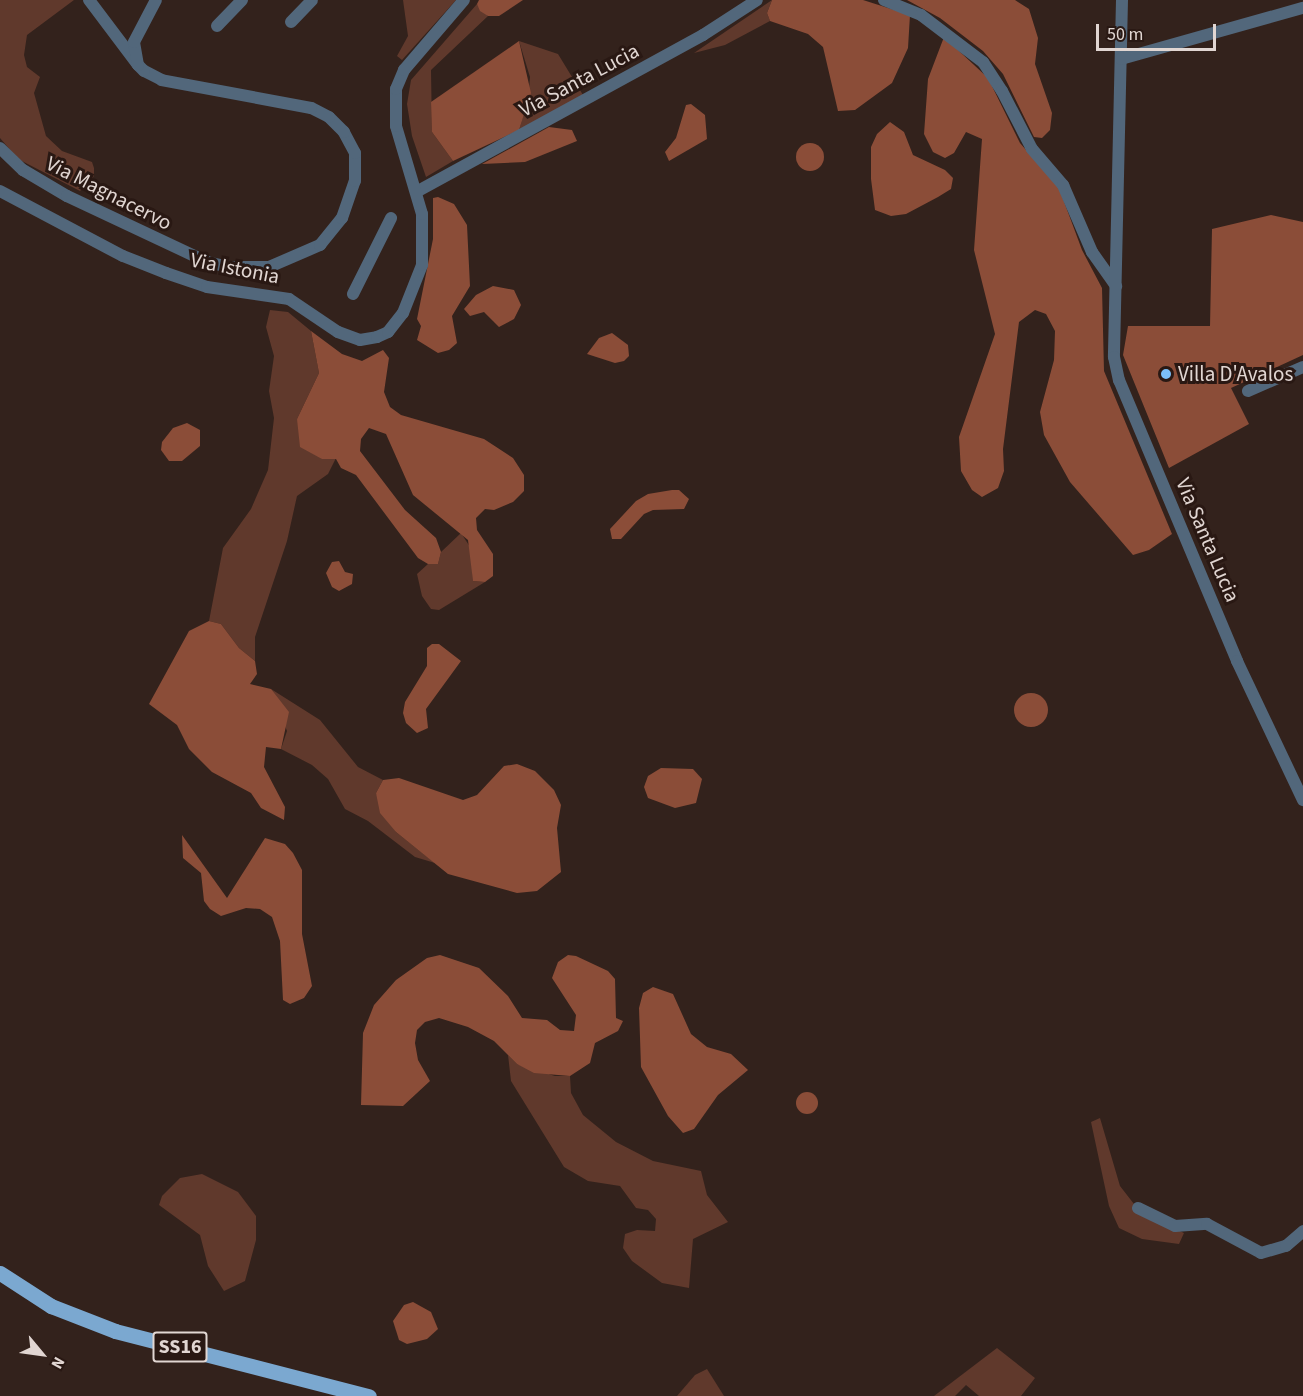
<!DOCTYPE html>
<html>
<head>
<meta charset="utf-8">
<style>
	body { margin:0 }
	#map { position:relative; width:1303px; height:1396px; overflow:hidden; background:#33221c; font-family:"Source Sans 3",sans-serif }
	div>[style] { position:absolute }
	.green>* { inset:0; background:#60392c }
	.forest>* { inset:0; background:#8b4d38 }
	.round { border-radius:50% }
	.minor>* { height:12px; margin:-6px; padding:0 6px; transform-origin:6px; border-radius:6px; background:#52677b }
	.tertiary>* { height:12px; margin:-6px; padding:0 6px; transform-origin:6px; border-radius:6px; background:#52677b }
	.primary>* { height:15px; margin:-7.5px; padding:0 7.5px; transform-origin:7.5px; border-radius:7.5px; background:#7ba8d0 }
	.dots>* { width:16px; height:16px; translate:-50% -50%; box-sizing:border-box; border:3px solid #291813; border-radius:50% }
	span { translate:-50% -50%; white-space:nowrap; text-align:center; line-height:1.15; -webkit-text-stroke:6px #291813; paint-order:stroke }
	.shield-label span { padding:2px 4px; background:#291813; border:2px solid; border-radius:4px; -webkit-text-stroke-width:0 }
	.shield-label { font-size:20px; color:#e1d6d2; font-weight:700 }
	.street-label { font-size:21px; color:#e1d6d2 }
	.poi-label { font-size:21px; color:#e1d6d2 }
	.left { translate:0 -50%; text-align:left }
	.north { position:absolute; left:12px; top:1324px; width:60px; height:60px; -webkit-text-stroke:4px #291813; paint-order:stroke; rotate:119deg; font-size:16px; font-weight:700; line-height:24px; text-align:center; color:#e1d6d2 }
	.north::after { content:''; display:block; margin:auto; width:21px; height:27px; background:#e1d6d2; clip-path:polygon(50% 0,100% 100%,50% 72%,0 100%) }
	.scale { position:absolute; left:1096px; top:24px; width:120px; height:27px; box-sizing:border-box; border:3px solid #e1d6d2; border-top:0; padding-left:8px; font-size:18px; line-height:21px; white-space:nowrap; color:#e1d6d2; -webkit-text-stroke:4px #291813; paint-order:stroke }
</style>
</head>
<body>
<div id="map">
	<div class="green">
		<div style="clip-path:polygon(0 0,74px 0,27px 35px,24px 55px,27px 67px,40px 77px,34px 93px,46px 136px,62px 151px,92px 162px,94px 168px,94px 176px,80px 191px,18px 159px,0 138px)"></div>
		<div style="clip-path:polygon(403px 0,456px 0,402px 60px,397px 56px,408px 36px)"></div>
		<div style="clip-path:polygon(772px 0,767px 13px,770px 21px,725px 45px,694px 53px)"></div>
		<div style="clip-path:polygon(477px 4px,488px 16px,431px 70px,432px 132px,453px 161px,426px 177px,412px 136px,407px 104px,411px 80px)"></div>
		<div style="clip-path:polygon(519px 41px,558px 54px,583px 95px,519px 130px,528px 101px,530px 77px)"></div>
		<div style="clip-path:polygon(270px 310px,288px 312px,311px 331px,319px 373px,297px 419px,322px 459px,336px 458px,328px 474px,297px 496px,287px 541px,255px 637px,255px 661px,239px 648px,221px 624px,209px 621px,223px 548px,251px 509px,268px 470px,274px 418px,269px 391px,274px 356px,266px 327px)"></div>
		<div style="clip-path:polygon(461px 533px,472px 550px,473px 581px,485px 582px,439px 610px,431px 609px,422px 596px,417px 574px,428px 564px,438px 564px,441px 552px)"></div>
		<div style="clip-path:polygon(271px 689px,320px 720px,358px 767px,383px 780px,376px 793px,396px 832px,435px 863px,415px 857px,368px 821px,345px 809px,328px 779px,312px 765px,281px 749px,287px 731px)"></div>
		<div style="clip-path:polygon(508px 1055px,517px 1064px,555px 1076px,570px 1076px,571px 1093px,583px 1115px,616px 1142px,653px 1161px,701px 1171px,707px 1195px,728px 1222px,693px 1239px,689px 1288px,662px 1283px,632px 1261px,623px 1248px,625px 1234px,637px 1230px,655px 1231px,656px 1219px,648px 1210px,636px 1208px,620px 1186px,588px 1181px,564px 1167px,511px 1081px)"></div>
		<div style="clip-path:polygon(1100px 1118px,1120px 1186px,1141px 1213px,1184px 1233px,1179px 1244px,1142px 1239px,1119px 1228px,1109px 1206px,1091px 1122px)"></div>
		<div style="clip-path:polygon(202px 1174px,238px 1192px,256px 1216px,256px 1240px,245px 1281px,224px 1291px,208px 1266px,200px 1235px,159px 1205px,162px 1196px,180px 1178px)"></div>
		<div style="clip-path:polygon(997px 1348px,1035px 1378px,1021px 1396px,979px 1396px,966px 1385px,955px 1396px,934px 1396px)"></div>
		<div style="clip-path:polygon(707px 1369px,724px 1396px,677px 1396px,695px 1375px)"></div>
	</div>
	<div class="forest">
		<div style="clip-path:polygon(479px 0,523px 0,499px 16px,488px 16px,480px 11px,477px 4px)"></div>
		<div style="clip-path:polygon(772px 0,863px 0,910px 15px,908px 48px,892px 83px,855px 110px,838px 111px,823px 47px,808px 34px,770px 21px,767px 13px)"></div>
		<div style="clip-path:polygon(907px 0,1015px 0,1029px 9px,1038px 38px,1035px 64px,1052px 113px,1050px 130px,1042px 138px,1034px 137px,1003px 74px,983px 51px,940px 18px)"></div>
		<div style="clip-path:polygon(944px 37px,988px 78px,1020px 143px,1059px 188px,1082px 250px,1102px 288px,1104px 371px,1172px 534px,1149px 550px,1133px 555px,1070px 482px,1044px 435px,1040px 412px,1054px 360px,1055px 331px,1046px 314px,1035px 310px,1019px 322px,1003px 449px,1004px 471px,998px 488px,982px 497px,972px 490px,961px 471px,959px 437px,995px 334px,974px 250px,982px 139px,966px 132px,954px 153px,945px 158px,933px 152px,924px 134px,928px 79px)"></div>
		<div style="clip-path:polygon(519px 41px,531px 93px,519px 130px,453px 161px,432px 132px,431px 102px)"></div>
		<div style="clip-path:polygon(691px 104px,705px 115px,707px 139px,669px 161px,665px 152px,676px 138px,686px 105px)"></div>
		<div style="clip-path:polygon(890px 122px,904px 132px,913px 155px,945px 170px,953px 178px,951px 189px,938px 197px,906px 214px,891px 216px,875px 210px,871px 179px,871px 147px,877px 134px)"></div>
		<div style="clip-path:polygon(549px 127px,572px 130px,577px 141px,525px 162px,482px 164px)"></div>
		<div class="round" style="left:796px;top:143px;width:28px;height:28px"></div>
		<div style="clip-path:polygon(438px 197px,454px 204px,467px 225px,470px 286px,452px 316px,457px 343px,449px 350px,438px 353px,417px 340px,421px 326px,417px 319px,433px 239px,433px 198px)"></div>
		<div style="clip-path:polygon(1271px 215px,1303px 222px,1303px 355px,1231px 388px,1249px 424px,1169px 468px,1123px 355px,1128px 326px,1210px 326px,1212px 229px)"></div>
		<div style="clip-path:polygon(493px 286px,514px 290px,521px 305px,514px 319px,499px 327px,484px 312px,470px 316px,464px 309px,476px 295px)"></div>
		<div style="clip-path:polygon(311px 331px,342px 354px,362px 361px,383px 350px,389px 358px,384px 392px,390px 407px,401px 415px,484px 439px,513px 458px,524px 475px,524px 491px,513px 502px,494px 510px,485px 509px,476px 518px,477px 530px,493px 554px,493px 576px,485px 582px,473px 581px,468px 540px,413px 495px,386px 434px,369px 428px,361px 439px,360px 451px,405px 510px,436px 538px,441px 552px,438px 564px,428px 564px,418px 558px,356px 475px,341px 468px,336px 459px,322px 459px,300px 447px,297px 419px,319px 373px)"></div>
		<div style="clip-path:polygon(612px 333px,628px 345px,629px 356px,624px 361px,615px 363px,587px 354px,599px 338px)"></div>
		<div style="clip-path:polygon(187px 423px,200px 430px,200px 446px,182px 461px,169px 461px,161px 450px,162px 442px,173px 428px)"></div>
		<div style="clip-path:polygon(672px 490px,679px 490px,689px 499px,684px 509px,653px 510px,644px 514px,621px 539px,612px 539px,610px 529px,636px 501px,648px 494px)"></div>
		<div style="clip-path:polygon(339px 561px,345px 572px,353px 574px,352px 584px,339px 591px,332px 587px,326px 573px,332px 562px)"></div>
		<div style="clip-path:polygon(209px 621px,221px 624px,239px 648px,255px 661px,257px 674px,250px 684px,271px 689px,289px 712px,281px 749px,266px 747px,264px 767px,285px 807px,284px 820px,261px 808px,251px 793px,212px 772px,189px 749px,177px 725px,149px 704px,189px 631px)"></div>
		<div style="clip-path:polygon(432px 644px,439px 644px,461px 661px,426px 709px,428px 728px,417px 733px,406px 723px,403px 713px,405px 702px,427px 666px,427px 648px)"></div>
		<div class="round" style="left:1014px;top:693px;width:34px;height:34px"></div>
		<div style="clip-path:polygon(517px 764px,535px 771px,554px 790px,561px 805px,557px 828px,561px 872px,537px 891px,517px 893px,448px 874px,396px 832px,380px 813px,376px 793px,383px 780px,399px 778px,463px 800px,477px 795px,504px 766px)"></div>
		<div style="clip-path:polygon(661px 768px,693px 769px,702px 779px,696px 803px,675px 808px,648px 798px,644px 787px,648px 776px)"></div>
		<div style="clip-path:polygon(182px 835px,227px 898px,265px 838px,285px 844px,293px 853px,302px 870px,302px 934px,312px 986px,304px 998px,290px 1004px,283px 1000px,280px 941px,272px 917px,260px 909px,246px 908px,221px 916px,210px 909px,204px 901px,201px 873px,183px 858px)"></div>
		<div style="clip-path:polygon(440px 955px,479px 968px,508px 996px,522px 1018px,547px 1020px,560px 1030px,574px 1031px,576px 1015px,552px 978px,558px 962px,568px 955px,576px 956px,608px 971px,615px 979px,616px 1018px,623px 1021px,618px 1031px,595px 1043px,590px 1063px,570px 1076px,534px 1073px,517px 1064px,494px 1041px,468px 1027px,439px 1018px,425px 1022px,417px 1030px,415px 1043px,418px 1060px,430px 1081px,403px 1106px,361px 1105px,363px 1033px,374px 1005px,396px 980px,427px 958px)"></div>
		<div style="clip-path:polygon(653px 987px,673px 994px,691px 1034px,707px 1047px,731px 1054px,748px 1070px,718px 1095px,694px 1129px,683px 1133px,668px 1116px,641px 1067px,639px 1008px,643px 993px)"></div>
		<div class="round" style="left:796px;top:1092px;width:22px;height:22px"></div>
		<div style="clip-path:polygon(413px 1302px,431px 1312px,438px 1329px,427px 1339px,407px 1344px,399px 1340px,393px 1321px,404px 1305px)"></div>
	</div>
	<div class="minor">
		<div style="left:89px;top:0;width:81px;rotate:53deg"></div>
		<div style="left:884px;top:0;width:40px;rotate:22deg"></div>
		<div style="left:921px;top:15px;width:78px;rotate:37.2deg"></div>
		<div style="left:983px;top:62px;width:35px;rotate:57deg"></div>
		<div style="left:1002px;top:91px;width:65px;rotate:62.7deg"></div>
		<div style="left:1032px;top:149px;width:48px;rotate:49.3deg"></div>
		<div style="left:1063px;top:185px;width:73px;rotate:66.6deg"></div>
		<div style="left:1092px;top:252px;width:42px;rotate:54.8deg"></div>
		<div style="left:1122px;top:0;width:357px;rotate:91.3deg"></div>
		<div style="left:1114px;top:357px;width:24px;rotate:78deg"></div>
		<div style="left:1119px;top:380px;width:305px;rotate:67.2deg"></div>
		<div style="left:1237px;top:661px;width:154px;rotate:64.6deg"></div>
		<div style="left:291px;top:22px;width:30px;rotate:-46deg"></div>
		<div style="left:217px;top:26px;width:36px;rotate:-46deg"></div>
		<div style="left:1121px;top:59px;width:189px;rotate:-15.7deg"></div>
		<div style="left:418px;top:191px;width:325px;rotate:-28.7deg"></div>
		<div style="left:703px;top:35px;width:64px;rotate:-32.9deg"></div>
		<div style="left:353px;top:294px;width:85px;rotate:-63.4deg"></div>
		<div style="left:1248px;top:391px;width:60px;rotate:-23.6deg"></div>
		<div style="left:1138px;top:1208px;width:41px;rotate:25.9deg"></div>
		<div style="left:1175px;top:1226px;width:32px;rotate:-4deg"></div>
		<div style="left:1207px;top:1224px;width:61px;rotate:28.2deg"></div>
		<div style="left:1261px;top:1253px;width:26px;rotate:-16deg"></div>
		<div style="left:1286px;top:1246px;width:23px;rotate:-41deg"></div>
	</div>
	<div class="tertiary">
		<div style="left:0;top:148px;width:32px;rotate:44deg"></div>
		<div style="left:23px;top:170px;width:51px;rotate:30.6deg"></div>
		<div style="left:67px;top:196px;width:155px;rotate:25.2deg"></div>
		<div style="left:207px;top:262px;width:23px;rotate:13deg"></div>
		<div style="left:229px;top:267px;width:40px"></div>
		<div style="left:269px;top:267px;width:56px;rotate:-23.3deg"></div>
		<div style="left:320px;top:245px;width:35px;rotate:-51deg"></div>
		<div style="left:342px;top:218px;width:39px;rotate:-71deg"></div>
		<div style="left:355px;top:181px;width:28px;rotate:-90deg"></div>
		<div style="left:355px;top:153px;width:24px;rotate:-118deg"></div>
		<div style="left:344px;top:132px;width:21px;rotate:-135deg"></div>
		<div style="left:329px;top:117px;width:20px;rotate:-153deg"></div>
		<div style="left:311px;top:108px;width:152px;rotate:-169.4deg"></div>
		<div style="left:162px;top:80px;width:20px;rotate:-153deg"></div>
		<div style="left:144px;top:71px;width:8px;rotate:-135deg"></div>
		<div style="left:138px;top:65px;width:23px;rotate:-100deg"></div>
		<div style="left:134px;top:42px;width:47px;rotate:-62.4deg"></div>
		<div style="left:0;top:191px;width:139px;rotate:27.9deg"></div>
		<div style="left:123px;top:256px;width:46px;rotate:21.6deg"></div>
		<div style="left:166px;top:273px;width:43px;rotate:18.9deg"></div>
		<div style="left:207px;top:287px;width:83px;rotate:8.3deg"></div>
		<div style="left:289px;top:299px;width:59px;rotate:34deg"></div>
		<div style="left:338px;top:332px;width:23px;rotate:20deg"></div>
		<div style="left:360px;top:340px;width:17px;rotate:-10deg"></div>
		<div style="left:377px;top:337px;width:12px;rotate:-24deg"></div>
		<div style="left:388px;top:332px;width:24px;rotate:-52deg"></div>
		<div style="left:403px;top:313px;width:52px;rotate:-68.4deg"></div>
		<div style="left:422px;top:265px;width:51px;rotate:-90deg"></div>
		<div style="left:422px;top:214px;width:92px;rotate:-106.5deg"></div>
		<div style="left:396px;top:126px;width:37px;rotate:-90deg"></div>
		<div style="left:396px;top:89px;width:21px;rotate:-67deg"></div>
		<div style="left:404px;top:70px;width:92px;rotate:-49.4deg"></div>
	</div>
	<div class="primary">
		<div style="left:0;top:1273px;width:61px;rotate:32.9deg"></div>
		<div style="left:51px;top:1306px;width:69px;rotate:21.3deg"></div>
		<div style="left:115px;top:1331px;width:262px;rotate:14.4deg"></div>
	</div>
	<div class="dots">
		<div style="left:1166px;top:374px;background:#7bbef9"></div>
	</div>
	<div class="shield-label">
		<span style="left:180px;top:1347px">SS16</span>
	</div>
	<div class="street-label">
		<span style="left:579px;top:80px;rotate:-28deg">Via Santa Lucia</span>
		<span style="left:109px;top:193px;rotate:27deg">Via Magnacervo</span>
		<span style="left:235px;top:268px;rotate:11deg">Via Istonia</span>
		<span style="left:1208px;top:540px;rotate:67deg">Via Santa Lucia</span>
	</div>
	<div class="poi-label">
		<span class="left" style="left:1178px;top:374px">Villa D'Avalos</span>
	</div>
	<div class="north">N</div>
	<div class="scale">50 m</div>
</div>
</body>
</html>
